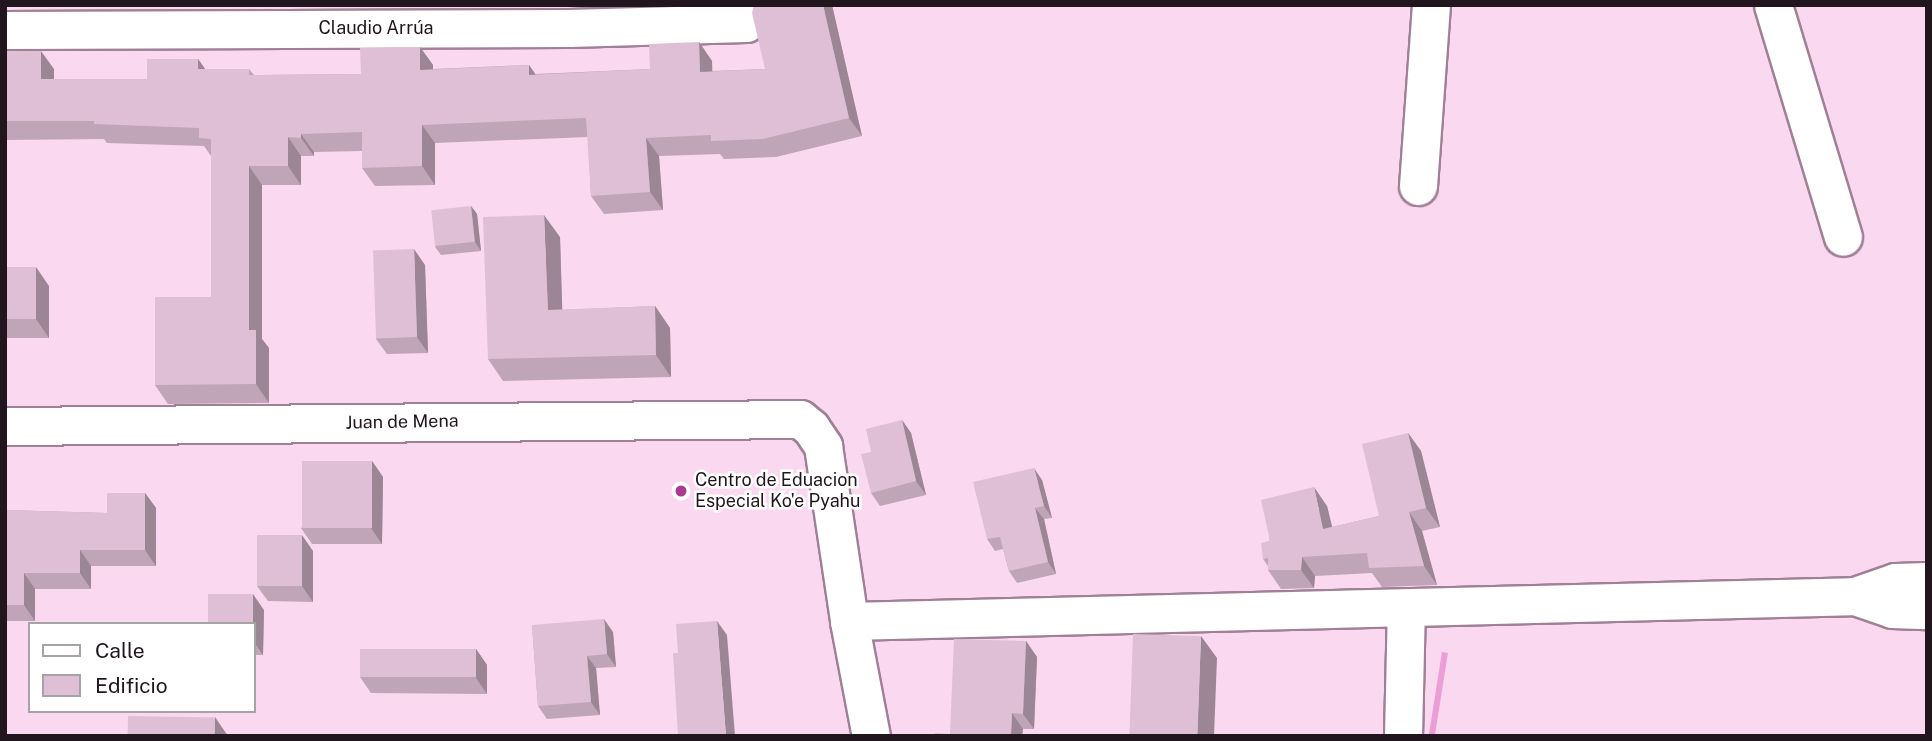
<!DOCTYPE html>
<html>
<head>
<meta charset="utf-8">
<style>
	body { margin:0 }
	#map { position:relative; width:1932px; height:741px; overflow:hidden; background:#fad8ef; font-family:"Public Sans",sans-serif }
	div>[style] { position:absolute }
	.water>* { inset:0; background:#ec9dd5; transform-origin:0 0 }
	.roads { filter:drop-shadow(2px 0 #9f8095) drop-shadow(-2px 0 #9f8095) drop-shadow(0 2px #9f8095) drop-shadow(0 -2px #9f8095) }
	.minor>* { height:37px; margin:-18.5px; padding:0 18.5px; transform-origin:18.5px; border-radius:18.5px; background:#fff }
	.wall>* { inset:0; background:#c0a4b7 }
	.shaded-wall>* { inset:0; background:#9c8695 }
	.building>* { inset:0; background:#dfbfd5; transform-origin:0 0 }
	.dots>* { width:19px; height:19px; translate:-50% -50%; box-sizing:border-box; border:4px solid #fff; border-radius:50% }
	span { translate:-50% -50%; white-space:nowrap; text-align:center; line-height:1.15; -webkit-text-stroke:5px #fff; paint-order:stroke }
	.street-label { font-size:18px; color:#21161e }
	.poi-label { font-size:18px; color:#21161e }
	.left { translate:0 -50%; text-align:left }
	.frame { position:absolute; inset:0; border:7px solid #21161e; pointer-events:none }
	.legend { position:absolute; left:28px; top:622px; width:228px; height:91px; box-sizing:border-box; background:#fff; border:2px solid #a6a2a5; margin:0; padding:9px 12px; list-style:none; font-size:21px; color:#21161e }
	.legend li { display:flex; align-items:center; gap:14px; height:35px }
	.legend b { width:35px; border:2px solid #a6a2a5 }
</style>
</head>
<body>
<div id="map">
	<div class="water">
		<div style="left:1442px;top:652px;width:6px;height:84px;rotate:9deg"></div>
	</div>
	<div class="roads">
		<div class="minor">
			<div style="left:1773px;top:5px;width:242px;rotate:73.2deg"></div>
			<div style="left:5px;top:30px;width:564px;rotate:-0.2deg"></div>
			<div style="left:569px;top:28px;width:177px;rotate:-1.6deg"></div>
			<div style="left:1418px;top:186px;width:181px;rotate:-85.9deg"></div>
			<div style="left:5px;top:426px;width:795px;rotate:-0.5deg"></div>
			<div style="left:800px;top:419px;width:14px;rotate:39deg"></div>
			<div style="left:811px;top:428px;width:22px;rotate:56deg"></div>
			<div style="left:823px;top:446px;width:177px;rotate:81.5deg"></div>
			<div style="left:849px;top:621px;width:117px;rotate:79.2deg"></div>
			<div style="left:1855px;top:596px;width:39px;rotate:19deg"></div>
			<div style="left:1892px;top:609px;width:35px;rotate:2deg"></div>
			<div style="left:849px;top:621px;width:1006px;rotate:-1.42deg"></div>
			<div style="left:1855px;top:596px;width:42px;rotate:-19.3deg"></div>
			<div style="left:1895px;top:582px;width:32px;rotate:-2deg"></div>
			<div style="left:1403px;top:736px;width:128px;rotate:-88.7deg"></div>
		</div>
	</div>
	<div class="wall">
		<div style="clip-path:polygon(832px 5px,862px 136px,776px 157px,724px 159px,720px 154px,659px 156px,663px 210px,604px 214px,591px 196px,588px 137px,435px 143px,435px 185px,375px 186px,362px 168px,362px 151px,314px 152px,314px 156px,301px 156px,301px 185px,262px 185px,262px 339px,269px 348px,269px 403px,168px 404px,155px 385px,211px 297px,211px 156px,204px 146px,107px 143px,104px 139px,5px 140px,5px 51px,54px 69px,54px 79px,147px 79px,198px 59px,205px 69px,249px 69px,254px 75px,361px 74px,420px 47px,433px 65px,433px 69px,529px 65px,535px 74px,650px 69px,699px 42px,712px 61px,712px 71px,765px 69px)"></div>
		<div style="clip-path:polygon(471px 206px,477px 214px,481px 251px,441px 255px,435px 247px)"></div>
		<div style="clip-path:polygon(560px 237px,562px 310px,655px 306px,670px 328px,671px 377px,503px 381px,488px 359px)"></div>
		<div style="clip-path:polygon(425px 265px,428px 353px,387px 354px,376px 339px)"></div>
		<div style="clip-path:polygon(5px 267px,49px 286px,49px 338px,5px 338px)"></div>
		<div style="clip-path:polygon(902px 420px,911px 433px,926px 495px,880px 506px,871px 493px,871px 452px)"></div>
		<div style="clip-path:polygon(1408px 433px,1421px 451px,1440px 527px,1422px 531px,1437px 585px,1382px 587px,1372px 573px,1315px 576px,1314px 588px,1281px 589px,1268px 570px,1268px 566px,1263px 559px,1269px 541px,1327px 506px,1332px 527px,1379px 516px)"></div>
		<div style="clip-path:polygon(372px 461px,383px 477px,382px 544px,312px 544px,301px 528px)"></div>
		<div style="clip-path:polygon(1042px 480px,1052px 518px,1044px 519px,1056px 574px,1017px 583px,1009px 571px,1003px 549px,995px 551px,987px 539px)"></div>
		<div style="clip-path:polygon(145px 493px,156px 508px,156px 566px,91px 566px,91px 589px,35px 589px,35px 621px,5px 621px,5px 510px,107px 513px)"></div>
		<div style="clip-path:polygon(313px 551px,313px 602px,268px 601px,257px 586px)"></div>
		<div style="clip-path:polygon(264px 610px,263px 655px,254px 655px,254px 624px)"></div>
		<div style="clip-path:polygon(532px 625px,613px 632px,616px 667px,596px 668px,600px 715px,547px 719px,538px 706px)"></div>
		<div style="clip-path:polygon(1026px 641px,1037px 657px,1034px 729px,1023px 729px,1022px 736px,934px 736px,950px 734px)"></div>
		<div style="clip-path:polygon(476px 649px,487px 665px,487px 694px,371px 693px,360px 677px)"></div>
	</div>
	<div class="shaded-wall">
		<div style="clip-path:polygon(823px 5px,832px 5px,862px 136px,849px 118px)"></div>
		<div style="clip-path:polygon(699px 42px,712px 61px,713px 90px,700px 72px)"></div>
		<div style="clip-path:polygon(420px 47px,433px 65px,433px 88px,420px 70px)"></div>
		<div style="clip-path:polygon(41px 51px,54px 69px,54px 98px,41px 79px)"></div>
		<div style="clip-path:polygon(198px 59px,211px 77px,198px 69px)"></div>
		<div style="clip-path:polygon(529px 65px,542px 84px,529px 75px)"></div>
		<div style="clip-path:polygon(422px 125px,435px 143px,435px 185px,422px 166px)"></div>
		<div style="clip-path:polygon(301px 134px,314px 152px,314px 156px,301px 138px)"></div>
		<div style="clip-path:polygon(288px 137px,301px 156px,301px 185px,288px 166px)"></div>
		<div style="clip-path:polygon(646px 138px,659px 156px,663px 210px,650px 192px)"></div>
		<div style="clip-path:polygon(249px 166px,262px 185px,262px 339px,269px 348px,269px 403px,256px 384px,249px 330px)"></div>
		<div style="clip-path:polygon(471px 206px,477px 214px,481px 251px,475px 242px)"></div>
		<div style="clip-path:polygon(544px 215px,560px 237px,563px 332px,548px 310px)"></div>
		<div style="clip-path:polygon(414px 249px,425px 265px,428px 353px,417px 337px)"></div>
		<div style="clip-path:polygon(36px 267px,49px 286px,49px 338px,36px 319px)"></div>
		<div style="clip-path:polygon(655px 306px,670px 328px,671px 377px,656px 355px)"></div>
		<div style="clip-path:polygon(902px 420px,911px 433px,926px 495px,916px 481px)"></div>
		<div style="clip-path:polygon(1408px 433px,1421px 451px,1440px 527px,1426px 508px)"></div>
		<div style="clip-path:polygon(372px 461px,383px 477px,382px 544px,371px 528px)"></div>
		<div style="clip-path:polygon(1034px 468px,1042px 480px,1052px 518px,1044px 506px)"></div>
		<div style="clip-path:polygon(1314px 487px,1327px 506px,1337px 547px,1323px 529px)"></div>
		<div style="clip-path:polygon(145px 493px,156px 508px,156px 566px,145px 550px)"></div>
		<div style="clip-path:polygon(1035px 508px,1044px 519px,1056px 574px,1048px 562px)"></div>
		<div style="clip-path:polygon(1409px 512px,1422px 531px,1437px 585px,1424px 566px)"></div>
		<div style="clip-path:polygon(302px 535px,313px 551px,313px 602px,302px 586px)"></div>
		<div style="clip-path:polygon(80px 550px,91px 566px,91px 589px,80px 573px)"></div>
		<div style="clip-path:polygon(1302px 557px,1315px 576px,1314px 588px,1301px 570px)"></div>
		<div style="clip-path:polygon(24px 573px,35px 589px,35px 621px,24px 605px)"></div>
		<div style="clip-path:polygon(253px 594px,264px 610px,263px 655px,254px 642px,254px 624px,252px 624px)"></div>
		<div style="clip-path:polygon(604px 619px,613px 632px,616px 667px,607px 654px)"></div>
		<div style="clip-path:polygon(717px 621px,727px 635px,735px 736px,726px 736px)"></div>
		<div style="clip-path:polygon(1201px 636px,1217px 658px,1214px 736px,1197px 736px)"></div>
		<div style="clip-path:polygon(1026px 641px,1037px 657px,1034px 729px,1023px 714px)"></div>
		<div style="clip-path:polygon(476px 649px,487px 665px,487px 694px,476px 678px)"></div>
		<div style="clip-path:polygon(587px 656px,596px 668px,600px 715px,591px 702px)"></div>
		<div style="clip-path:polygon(1012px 713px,1023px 729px,1022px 736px,1011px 736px)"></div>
		<div style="clip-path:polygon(215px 717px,228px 736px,214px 736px)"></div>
	</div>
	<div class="building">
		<div style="clip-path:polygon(754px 5px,823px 5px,849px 118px,763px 139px,711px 141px,711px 135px,646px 138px,650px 192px,591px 196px,586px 118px,422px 125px,422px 166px,362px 168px,362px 132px,301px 134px,301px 138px,288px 137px,288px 166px,249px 166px,249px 330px,256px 330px,256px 384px,155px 385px,155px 297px,211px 297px,211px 139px,199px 138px,199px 128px,94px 124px,94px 121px,5px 121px,5px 51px,41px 51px,41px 79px,147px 79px,147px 59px,198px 59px,198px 69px,249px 69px,249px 75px,361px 74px,360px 48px,420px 47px,420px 70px,529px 65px,529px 75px,650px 69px,649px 44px,699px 42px,700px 72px,765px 69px,752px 13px)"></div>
		<div style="left:471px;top:206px;width:36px;height:40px;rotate:84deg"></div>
		<div style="clip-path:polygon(544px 215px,548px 310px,655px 306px,656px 355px,488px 359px,483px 217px)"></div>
		<div style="left:414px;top:249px;width:88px;height:41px;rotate:88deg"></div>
		<div style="left:5px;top:267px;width:31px;height:52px"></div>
		<div style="clip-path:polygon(902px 420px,916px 481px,871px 493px,861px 454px,871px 452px,866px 429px)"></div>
		<div style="clip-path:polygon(1408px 433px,1426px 508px,1409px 512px,1424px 566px,1369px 568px,1367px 553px,1302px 557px,1301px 570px,1268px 570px,1268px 558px,1263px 559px,1261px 543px,1269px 541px,1269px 536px,1261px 500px,1314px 487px,1323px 529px,1379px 516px,1362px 444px)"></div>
		<div style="left:302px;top:461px;width:70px;height:67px"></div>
		<div style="clip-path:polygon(1034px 468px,1044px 506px,1035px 508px,1048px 562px,1009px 571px,1000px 537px,987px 539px,973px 482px)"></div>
		<div style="clip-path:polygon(107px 493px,145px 493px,145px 550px,80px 550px,80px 573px,24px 573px,24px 605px,5px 605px,5px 510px,107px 513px)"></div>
		<div style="left:257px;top:535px;width:45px;height:51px"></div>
		<div style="left:208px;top:594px;width:45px;height:30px"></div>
		<div style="clip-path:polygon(604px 619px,607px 654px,587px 656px,591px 702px,538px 706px,532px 625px)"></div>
		<div style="clip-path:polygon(717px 621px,726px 736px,678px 736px,673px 653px,678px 653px,676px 624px)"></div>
		<div style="left:1133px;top:634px;width:68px;height:102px;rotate:2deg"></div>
		<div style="clip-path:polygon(954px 639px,1026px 641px,1023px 714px,1012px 713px,1011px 736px,934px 736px,935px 733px,950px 734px)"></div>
		<div style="left:360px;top:649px;width:116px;height:28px"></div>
		<div style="left:128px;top:716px;width:87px;height:20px;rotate:1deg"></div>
	</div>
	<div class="dots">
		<div style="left:681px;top:491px;background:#ac3891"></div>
	</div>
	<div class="street-label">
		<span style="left:376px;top:28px">Claudio Arrúa</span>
		<span style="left:402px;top:422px;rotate:-1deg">Juan de Mena</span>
	</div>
	<div class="poi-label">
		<span class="left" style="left:695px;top:491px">Centro de Eduacion<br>Especial Ko'e Pyahu</span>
	</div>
	<div class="frame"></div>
	<ul class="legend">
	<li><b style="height:9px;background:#fff"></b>Calle</li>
	<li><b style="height:19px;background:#dfbfd5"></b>Edificio</li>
	</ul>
</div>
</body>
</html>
